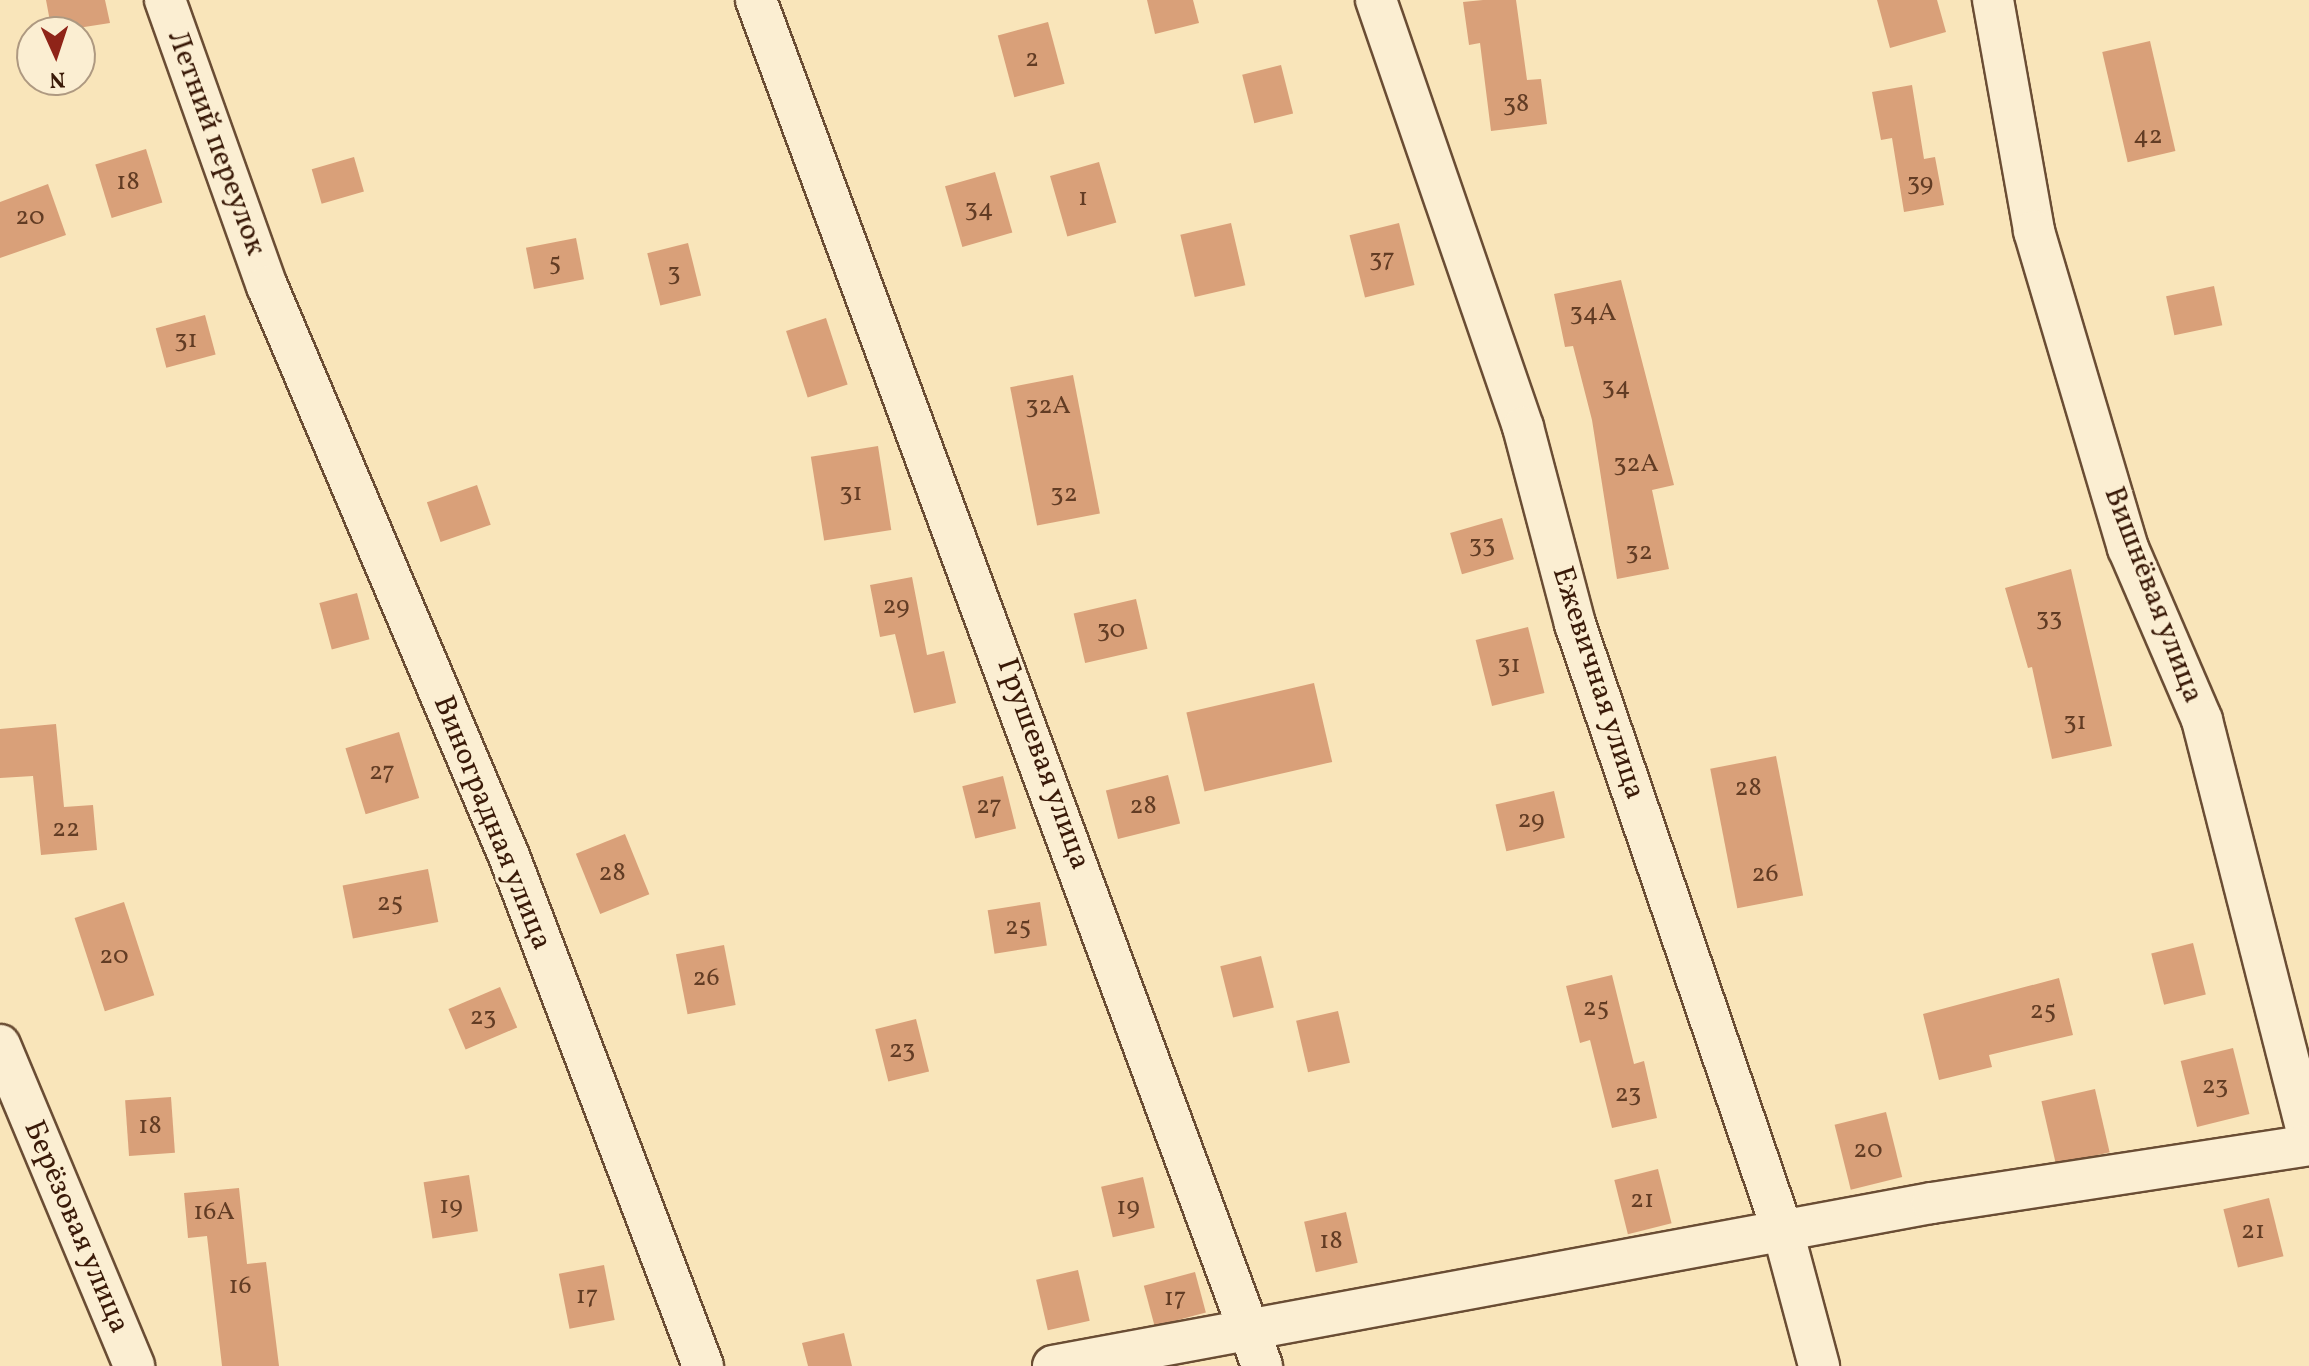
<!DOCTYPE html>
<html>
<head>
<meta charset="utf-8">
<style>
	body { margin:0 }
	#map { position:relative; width:2309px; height:1366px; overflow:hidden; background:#f9e5ba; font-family:Vollkorn,serif }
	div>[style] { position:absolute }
	.building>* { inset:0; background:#d9a079; transform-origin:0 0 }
	.roads { filter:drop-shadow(2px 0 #6a4d34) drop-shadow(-2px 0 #6a4d34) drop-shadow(0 2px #6a4d34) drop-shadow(0 -2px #6a4d34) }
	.minor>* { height:40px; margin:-20px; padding:0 20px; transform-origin:20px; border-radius:20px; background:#fbeed2 }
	span { translate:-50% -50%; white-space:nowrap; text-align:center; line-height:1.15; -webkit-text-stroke:6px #fbeed2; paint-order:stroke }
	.number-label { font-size:26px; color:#623c24 }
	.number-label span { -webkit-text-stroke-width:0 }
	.street-label { font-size:30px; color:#3a1a08 }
	.north { position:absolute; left:16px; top:16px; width:80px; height:80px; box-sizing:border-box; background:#fbeed2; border:2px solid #ae9981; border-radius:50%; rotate:177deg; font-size:22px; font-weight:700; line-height:32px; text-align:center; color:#3a1a08 }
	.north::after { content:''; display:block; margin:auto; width:28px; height:36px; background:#8f2418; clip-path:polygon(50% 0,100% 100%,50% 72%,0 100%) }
</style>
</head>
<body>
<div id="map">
	<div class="building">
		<div style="clip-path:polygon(46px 0,105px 0,110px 23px,52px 32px)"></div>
		<div style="clip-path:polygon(1147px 0,1193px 0,1199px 23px,1155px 34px)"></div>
		<div style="clip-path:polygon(1483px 0,1516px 0,1527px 80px,1541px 79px,1547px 124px,1491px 131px,1480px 43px,1469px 45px,1463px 2px)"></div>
		<div style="clip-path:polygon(1877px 0,1937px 0,1946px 32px,1890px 48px)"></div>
		<div style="left:1048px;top:22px;width:64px;height:52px;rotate:75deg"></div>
		<div style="left:2150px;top:41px;width:113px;height:49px;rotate:77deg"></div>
		<div style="left:1281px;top:65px;width:50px;height:40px;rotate:76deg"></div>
		<div style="clip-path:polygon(1912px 85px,1924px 159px,1935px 157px,1944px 205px,1904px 212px,1892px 138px,1881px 140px,1872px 92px)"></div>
		<div style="left:146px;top:149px;width:56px;height:53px;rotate:73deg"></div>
		<div style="left:354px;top:157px;width:36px;height:44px;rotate:74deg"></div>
		<div style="left:1099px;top:162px;width:63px;height:51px;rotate:74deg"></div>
		<div style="left:995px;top:172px;width:63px;height:52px;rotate:74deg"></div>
		<div style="clip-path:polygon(48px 184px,66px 235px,0 258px,0 202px)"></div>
		<div style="left:1231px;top:223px;width:64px;height:52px;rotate:77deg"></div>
		<div style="left:1399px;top:223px;width:64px;height:51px;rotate:76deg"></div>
		<div style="left:576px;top:238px;width:42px;height:51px;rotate:79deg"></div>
		<div style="left:688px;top:243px;width:54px;height:42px;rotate:76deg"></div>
		<div style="clip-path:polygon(1621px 280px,1674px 485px,1652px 490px,1669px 569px,1617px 579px,1592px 420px,1573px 346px,1565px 347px,1554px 294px)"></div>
		<div style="left:2214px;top:286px;width:40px;height:49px;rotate:78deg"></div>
		<div style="left:205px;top:315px;width:41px;height:51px;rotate:75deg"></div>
		<div style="left:826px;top:318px;width:70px;height:42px;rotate:72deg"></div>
		<div style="left:1073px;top:375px;width:141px;height:64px;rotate:79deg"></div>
		<div style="left:878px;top:446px;width:85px;height:68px;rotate:81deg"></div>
		<div style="left:477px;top:485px;width:42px;height:53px;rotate:71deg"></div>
		<div style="left:1502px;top:518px;width:43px;height:54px;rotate:74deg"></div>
		<div style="clip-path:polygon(2071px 569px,2112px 746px,2052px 759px,2032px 667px,2028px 668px,2005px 588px)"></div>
		<div style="clip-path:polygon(912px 577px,927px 655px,944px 651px,956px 703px,914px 713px,895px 634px,880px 637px,870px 585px)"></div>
		<div style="left:357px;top:593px;width:48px;height:39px;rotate:75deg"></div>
		<div style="left:1136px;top:599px;width:51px;height:64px;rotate:77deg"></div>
		<div style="left:1528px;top:627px;width:68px;height:54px;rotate:76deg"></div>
		<div style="left:1314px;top:683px;width:81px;height:131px;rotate:77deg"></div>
		<div style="clip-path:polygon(56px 724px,64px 807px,93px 805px,97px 850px,41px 855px,33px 776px,0 778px,0 729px)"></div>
		<div style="left:399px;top:732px;width:69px;height:56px;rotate:73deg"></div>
		<div style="left:1776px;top:756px;width:142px;height:67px;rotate:79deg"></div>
		<div style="left:1168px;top:775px;width:50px;height:64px;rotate:76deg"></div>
		<div style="left:1003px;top:776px;width:54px;height:42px;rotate:76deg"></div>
		<div style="left:1554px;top:791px;width:48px;height:60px;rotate:77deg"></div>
		<div style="left:625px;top:834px;width:65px;height:53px;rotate:68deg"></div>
		<div style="left:428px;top:869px;width:54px;height:87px;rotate:79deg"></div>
		<div style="left:124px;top:902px;width:98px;height:52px;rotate:72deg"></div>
		<div style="left:1040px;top:902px;width:44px;height:53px;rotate:81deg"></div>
		<div style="left:2193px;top:943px;width:53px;height:43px;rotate:76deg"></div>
		<div style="left:724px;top:945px;width:61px;height:49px;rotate:79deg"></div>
		<div style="left:1261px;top:956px;width:53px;height:42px;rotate:76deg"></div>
		<div style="clip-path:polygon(1612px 975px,1634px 1064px,1644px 1061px,1657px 1118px,1612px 1128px,1590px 1040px,1580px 1043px,1566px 986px)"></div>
		<div style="clip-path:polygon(2059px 978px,2073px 1035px,1989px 1055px,1992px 1067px,1939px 1080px,1923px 1014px)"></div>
		<div style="left:500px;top:987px;width:44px;height:56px;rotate:67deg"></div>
		<div style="left:1338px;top:1011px;width:53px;height:43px;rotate:77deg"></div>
		<div style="left:916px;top:1019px;width:54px;height:42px;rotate:76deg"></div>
		<div style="left:2233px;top:1048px;width:68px;height:54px;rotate:76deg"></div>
		<div style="left:2095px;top:1089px;width:65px;height:55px;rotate:77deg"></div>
		<div style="left:171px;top:1097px;width:56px;height:46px;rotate:86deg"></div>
		<div style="left:1886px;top:1112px;width:67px;height:53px;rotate:76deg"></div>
		<div style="left:1658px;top:1169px;width:56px;height:45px;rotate:76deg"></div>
		<div style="left:469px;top:1175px;width:57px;height:46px;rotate:81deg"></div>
		<div style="left:1143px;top:1177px;width:52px;height:43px;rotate:77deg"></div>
		<div style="clip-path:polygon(239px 1188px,247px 1264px,266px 1262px,279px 1366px,222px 1366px,207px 1236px,188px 1238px,184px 1193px)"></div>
		<div style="left:2269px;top:1198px;width:60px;height:47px;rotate:76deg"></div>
		<div style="left:1346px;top:1212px;width:52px;height:43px;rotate:77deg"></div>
		<div style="left:604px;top:1265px;width:56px;height:46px;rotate:79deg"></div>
		<div style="left:1078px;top:1270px;width:52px;height:43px;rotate:77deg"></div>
		<div style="left:1195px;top:1272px;width:42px;height:53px;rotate:75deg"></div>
		<div style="clip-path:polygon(844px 1333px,852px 1366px,808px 1366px,802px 1343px)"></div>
	</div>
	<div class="roads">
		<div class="minor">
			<div style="left:165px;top:0;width:304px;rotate:70.4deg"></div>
			<div style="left:267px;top:286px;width:619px;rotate:67deg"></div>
			<div style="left:509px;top:856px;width:546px;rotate:69.17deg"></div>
			<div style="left:756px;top:0;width:1457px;rotate:69.67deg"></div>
			<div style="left:1376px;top:0;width:452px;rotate:71deg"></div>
			<div style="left:1523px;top:427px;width:204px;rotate:75.2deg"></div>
			<div style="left:1575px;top:624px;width:646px;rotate:71.12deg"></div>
			<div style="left:1784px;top:1235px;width:136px;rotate:75deg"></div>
			<div style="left:1993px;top:0;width:235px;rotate:79.9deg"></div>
			<div style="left:2034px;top:231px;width:331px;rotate:73.5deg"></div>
			<div style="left:2128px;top:548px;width:187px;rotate:66.7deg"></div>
			<div style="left:2202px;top:720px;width:434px;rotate:75.7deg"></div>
			<div style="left:0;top:1045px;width:348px;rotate:67.3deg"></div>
			<div style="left:1053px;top:1366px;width:894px;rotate:-10.51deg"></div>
			<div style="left:1932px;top:1203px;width:381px;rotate:-8.7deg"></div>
		</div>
	</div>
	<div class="number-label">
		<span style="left:1032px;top:60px">2</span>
		<span style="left:1516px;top:105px">38</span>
		<span style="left:2148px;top:137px">42</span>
		<span style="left:128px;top:183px">18</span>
		<span style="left:1920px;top:184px">39</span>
		<span style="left:1083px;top:199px">1</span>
		<span style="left:979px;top:210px">34</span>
		<span style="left:30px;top:218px">20</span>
		<span style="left:1382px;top:260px">37</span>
		<span style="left:555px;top:264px">5</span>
		<span style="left:674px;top:274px">3</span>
		<span style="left:1593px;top:314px">34А</span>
		<span style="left:186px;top:341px">31</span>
		<span style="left:1616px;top:388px">34</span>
		<span style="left:1048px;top:407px">32А</span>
		<span style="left:1636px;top:465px">32А</span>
		<span style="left:851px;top:494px">31</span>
		<span style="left:1064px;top:495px">32</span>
		<span style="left:1482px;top:546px">33</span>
		<span style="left:1639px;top:553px">32</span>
		<span style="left:896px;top:607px">29</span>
		<span style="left:2049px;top:619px">33</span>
		<span style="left:1111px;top:631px">30</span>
		<span style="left:1509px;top:666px">31</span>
		<span style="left:2075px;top:723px">31</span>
		<span style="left:382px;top:773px">27</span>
		<span style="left:1748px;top:789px">28</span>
		<span style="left:989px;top:807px">27</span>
		<span style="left:1143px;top:807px">28</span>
		<span style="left:1531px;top:821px">29</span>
		<span style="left:66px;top:830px">22</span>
		<span style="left:612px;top:874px">28</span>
		<span style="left:1765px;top:875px">26</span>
		<span style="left:390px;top:904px">25</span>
		<span style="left:1018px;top:928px">25</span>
		<span style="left:114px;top:957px">20</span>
		<span style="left:706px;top:979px">26</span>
		<span style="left:1596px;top:1009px">25</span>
		<span style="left:2043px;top:1012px">25</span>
		<span style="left:483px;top:1018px">23</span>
		<span style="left:902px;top:1051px">23</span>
		<span style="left:2215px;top:1087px">23</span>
		<span style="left:1628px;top:1095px">23</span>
		<span style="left:150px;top:1127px">18</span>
		<span style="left:1868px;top:1151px">20</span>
		<span style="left:1642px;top:1201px">21</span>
		<span style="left:451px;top:1207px">19</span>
		<span style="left:1128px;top:1208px">19</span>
		<span style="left:214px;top:1213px">16А</span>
		<span style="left:2253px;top:1232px">21</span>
		<span style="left:1331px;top:1242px">18</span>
		<span style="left:240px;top:1287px">16</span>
		<span style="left:587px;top:1297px">17</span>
		<span style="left:1175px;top:1299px">17</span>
	</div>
	<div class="street-label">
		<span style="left:216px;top:143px;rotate:70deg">Летний переулок</span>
		<span style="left:2153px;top:595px;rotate:69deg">Вишнёвая улица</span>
		<span style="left:1598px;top:683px;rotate:72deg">Ежевичная улица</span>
		<span style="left:1043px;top:764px;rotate:70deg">Грушевая улица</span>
		<span style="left:492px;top:823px;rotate:68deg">Виноградная улица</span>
		<span style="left:76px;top:1227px;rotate:67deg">Берёзовая улица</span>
	</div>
	<div class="north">N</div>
</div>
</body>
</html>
